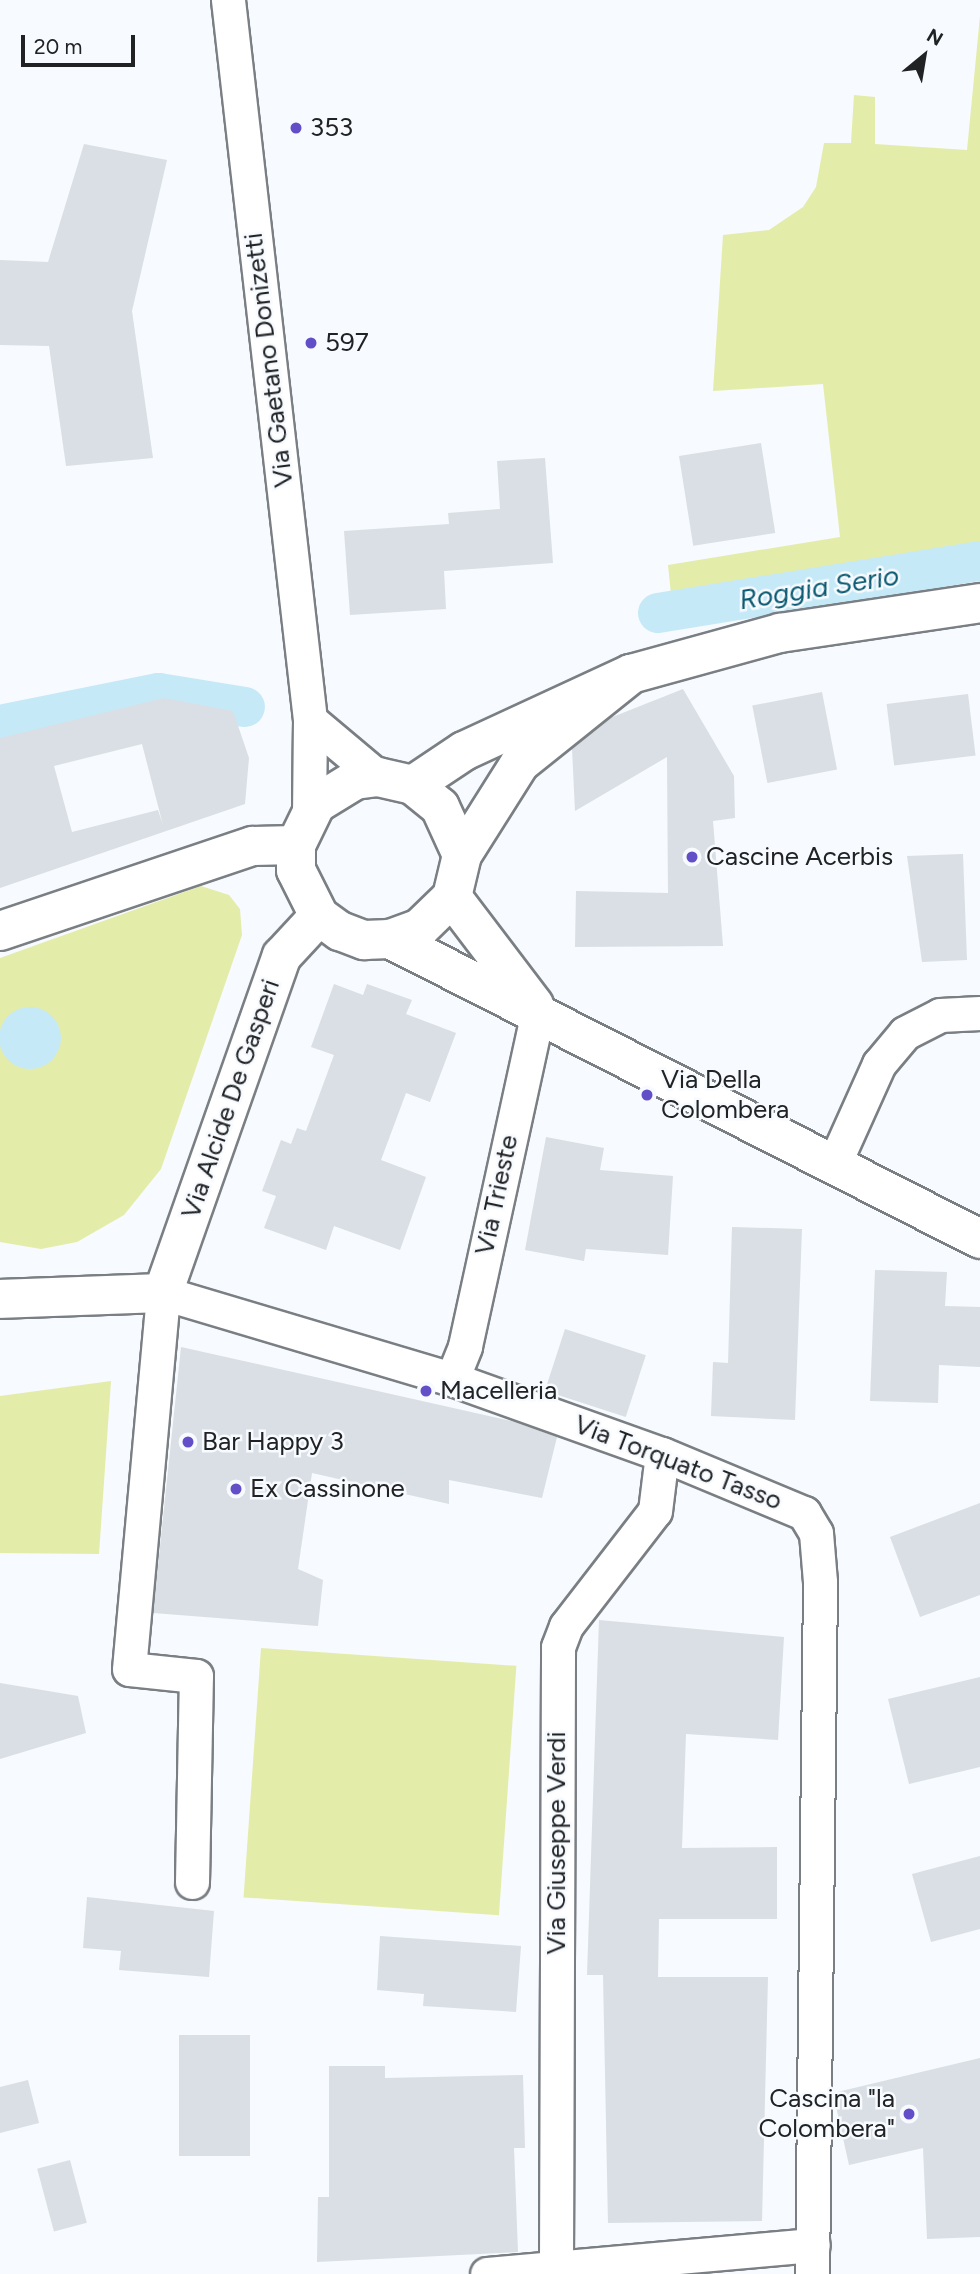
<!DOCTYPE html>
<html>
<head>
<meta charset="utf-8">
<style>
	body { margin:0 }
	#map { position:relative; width:980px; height:2274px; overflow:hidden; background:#f7fafe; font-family:Figtree,sans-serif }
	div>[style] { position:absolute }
	.green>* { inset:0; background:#e4eca9; transform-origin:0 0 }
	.water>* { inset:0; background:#c6e9f7 }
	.round { border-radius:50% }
	.canal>* { height:40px; margin:-20px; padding:0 20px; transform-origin:20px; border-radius:20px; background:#c6e9f7 }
	.building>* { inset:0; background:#d9dfe4; transform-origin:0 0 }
	.roads { filter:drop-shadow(2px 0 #7a7f84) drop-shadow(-2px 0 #7a7f84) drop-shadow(0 2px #7a7f84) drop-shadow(0 -2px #7a7f84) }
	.street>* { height:33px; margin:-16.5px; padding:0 16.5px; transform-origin:16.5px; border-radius:16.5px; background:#fff }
	.secondary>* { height:38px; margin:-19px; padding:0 19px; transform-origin:19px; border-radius:19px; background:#fff }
	.dots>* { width:19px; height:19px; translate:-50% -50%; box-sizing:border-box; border:4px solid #f7fafe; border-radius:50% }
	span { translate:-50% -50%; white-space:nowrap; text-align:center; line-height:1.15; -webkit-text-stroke:5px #f7fafe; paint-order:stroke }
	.poi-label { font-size:26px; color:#202224 }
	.left { translate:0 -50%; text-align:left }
	.right { translate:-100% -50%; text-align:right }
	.street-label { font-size:26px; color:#202224 }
	.water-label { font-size:28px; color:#095a72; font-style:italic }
	.north { position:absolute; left:889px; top:21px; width:70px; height:70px; -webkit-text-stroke:5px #f7fafe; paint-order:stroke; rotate:30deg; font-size:19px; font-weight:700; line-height:28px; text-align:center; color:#202224 }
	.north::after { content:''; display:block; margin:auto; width:24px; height:32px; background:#202224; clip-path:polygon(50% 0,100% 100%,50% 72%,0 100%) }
	.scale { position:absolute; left:21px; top:35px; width:114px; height:32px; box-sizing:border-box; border:4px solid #202224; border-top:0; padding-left:9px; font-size:21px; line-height:24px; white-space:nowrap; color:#202224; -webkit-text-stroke:5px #f7fafe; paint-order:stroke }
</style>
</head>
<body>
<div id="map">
	<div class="green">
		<div style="clip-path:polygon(980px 16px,980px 571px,674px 623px,668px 565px,840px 537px,823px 384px,713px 391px,723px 235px,769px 230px,803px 207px,816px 187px,824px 143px,851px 143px,854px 95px,875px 97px,875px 144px,967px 150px)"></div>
		<div style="clip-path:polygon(201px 886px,229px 895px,240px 909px,242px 935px,161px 1169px,124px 1215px,77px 1242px,41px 1249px,0 1242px,0 958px)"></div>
		<div style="clip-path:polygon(111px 1381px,99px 1554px,0 1553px,0 1396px)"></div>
		<div style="left:261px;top:1648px;width:256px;height:250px;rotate:4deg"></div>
	</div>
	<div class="water">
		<div class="round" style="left:-1px;top:1007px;width:62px;height:62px"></div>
	</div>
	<div class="canal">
		<div style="left:658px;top:613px;width:326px;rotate:-9.2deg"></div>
		<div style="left:0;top:725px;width:162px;rotate:-11.4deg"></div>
		<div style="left:159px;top:693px;width:87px;rotate:9.2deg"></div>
	</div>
	<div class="building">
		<div style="clip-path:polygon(84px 144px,167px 160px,132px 311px,153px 458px,66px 466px,49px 346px,0 345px,0 260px,48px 262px)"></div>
		<div style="left:761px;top:443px;width:91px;height:83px;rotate:81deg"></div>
		<div style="clip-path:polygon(545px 458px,553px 563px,444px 571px,446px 609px,350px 615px,344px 531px,449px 524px,448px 513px,500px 509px,497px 461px)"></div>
		<div style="clip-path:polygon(683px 689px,734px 776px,735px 818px,713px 821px,723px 946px,575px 947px,576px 891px,668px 893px,667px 757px,575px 811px,572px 749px,610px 718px)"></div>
		<div style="left:822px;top:692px;width:79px;height:71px;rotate:79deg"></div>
		<div style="left:968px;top:694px;width:62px;height:82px;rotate:83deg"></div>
		<div style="clip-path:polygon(evenodd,164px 698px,233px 711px,249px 758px,245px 804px,0 888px,0 738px,164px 698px,142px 744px,163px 825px,158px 810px,72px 832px,54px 766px,142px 744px)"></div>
		<div style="clip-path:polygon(963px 854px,967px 960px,922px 962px,907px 856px)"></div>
		<div style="clip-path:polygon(334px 984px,363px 995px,367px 984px,412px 1000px,406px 1014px,456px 1033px,430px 1102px,406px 1093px,381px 1160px,426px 1177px,400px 1250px,334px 1226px,326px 1250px,264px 1228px,276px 1196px,262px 1191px,281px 1140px,291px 1144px,297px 1128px,306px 1131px,334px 1055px,311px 1047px)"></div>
		<div style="clip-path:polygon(546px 1137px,604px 1148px,600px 1170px,673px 1176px,668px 1255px,586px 1249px,584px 1261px,525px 1250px)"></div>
		<div style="clip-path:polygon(732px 1227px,802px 1229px,795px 1420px,711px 1416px,713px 1362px,728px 1363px)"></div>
		<div style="clip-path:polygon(875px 1270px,947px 1272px,945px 1306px,980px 1307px,980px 1367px,939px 1365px,938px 1403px,870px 1401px)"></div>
		<div style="left:565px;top:1329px;width:85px;height:65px;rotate:18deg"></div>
		<div style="clip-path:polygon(181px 1347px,516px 1422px,557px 1437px,542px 1498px,449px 1480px,449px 1504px,312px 1473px,298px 1569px,323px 1580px,318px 1626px,153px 1613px)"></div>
		<div style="clip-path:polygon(980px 1503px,980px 1595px,920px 1617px,890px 1537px)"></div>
		<div style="clip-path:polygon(599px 1620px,784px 1637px,778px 1740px,686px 1734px,682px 1848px,777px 1847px,777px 1919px,659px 1919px,658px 1977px,768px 1977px,762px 2221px,608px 2223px,603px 1975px,587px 1975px)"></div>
		<div style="clip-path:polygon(980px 1677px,980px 1767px,909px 1784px,888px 1699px)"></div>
		<div style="clip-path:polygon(0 1683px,78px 1696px,86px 1733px,0 1759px)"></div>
		<div style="clip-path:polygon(980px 1856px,980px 1929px,931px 1942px,912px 1874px)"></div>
		<div style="clip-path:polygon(87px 1897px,214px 1911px,209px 1977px,119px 1970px,121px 1951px,83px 1948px)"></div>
		<div style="clip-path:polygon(380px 1936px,521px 1946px,516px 2012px,423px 2006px,424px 1994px,377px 1990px)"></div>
		<div style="left:250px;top:2035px;width:121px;height:71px;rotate:90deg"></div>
		<div style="clip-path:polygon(980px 2058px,980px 2237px,927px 2239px,923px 2148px,849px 2165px,833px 2093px)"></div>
		<div style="clip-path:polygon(329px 2066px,385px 2066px,385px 2078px,523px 2075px,525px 2148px,514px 2148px,518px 2252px,317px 2262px,318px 2197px,329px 2197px)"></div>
		<div style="clip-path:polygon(28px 2080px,39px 2123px,0 2133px,0 2087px)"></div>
		<div style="left:70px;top:2160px;width:65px;height:34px;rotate:75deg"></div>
	</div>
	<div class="roads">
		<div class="street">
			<div style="left:228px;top:0;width:725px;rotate:83.5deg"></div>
			<div style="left:310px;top:720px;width:94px;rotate:90.6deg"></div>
			<div style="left:310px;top:720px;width:89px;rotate:40deg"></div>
			<div style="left:834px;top:1164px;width:110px;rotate:-65.8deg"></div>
			<div style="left:879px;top:1064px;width:40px;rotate:-50deg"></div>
			<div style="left:905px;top:1033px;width:39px;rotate:-27deg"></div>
			<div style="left:940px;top:1015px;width:40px;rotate:-2.9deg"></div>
			<div style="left:452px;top:1379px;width:35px;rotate:-68deg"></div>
			<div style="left:465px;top:1346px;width:344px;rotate:-77.7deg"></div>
			<div style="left:192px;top:1882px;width:206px;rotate:-88.9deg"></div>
			<div style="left:196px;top:1676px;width:67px;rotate:-174deg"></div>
			<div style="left:129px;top:1669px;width:378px;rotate:-84.8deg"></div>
			<div style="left:163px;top:1293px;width:302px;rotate:16.6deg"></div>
			<div style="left:452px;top:1379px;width:223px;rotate:19.7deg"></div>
			<div style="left:662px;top:1454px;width:154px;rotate:22.6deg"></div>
			<div style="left:804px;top:1513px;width:23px;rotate:59deg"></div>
			<div style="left:816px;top:1533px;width:49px;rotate:85.3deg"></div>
			<div style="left:820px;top:1582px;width:692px;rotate:90.66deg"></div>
			<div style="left:556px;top:2264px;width:617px;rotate:-89.81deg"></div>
			<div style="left:558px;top:1647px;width:22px;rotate:-69deg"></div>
			<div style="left:566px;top:1626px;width:145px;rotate:-52.3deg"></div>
			<div style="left:655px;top:1511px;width:57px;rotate:-83deg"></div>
			<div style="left:487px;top:2274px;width:327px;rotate:-5.1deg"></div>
		</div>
		<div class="secondary">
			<div style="left:413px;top:785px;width:61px;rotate:-33.7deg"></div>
			<div style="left:464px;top:751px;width:184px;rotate:-24.8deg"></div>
			<div style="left:631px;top:674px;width:155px;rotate:-15.4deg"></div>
			<div style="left:780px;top:633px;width:202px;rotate:-8.5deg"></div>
			<div style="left:462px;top:855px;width:53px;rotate:-114.6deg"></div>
			<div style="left:440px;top:807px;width:35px;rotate:-141deg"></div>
			<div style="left:413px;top:785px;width:36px;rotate:-167deg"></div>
			<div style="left:378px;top:777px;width:23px;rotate:173deg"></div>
			<div style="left:355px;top:780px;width:46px;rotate:148.4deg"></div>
			<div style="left:316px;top:804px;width:46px;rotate:116deg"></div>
			<div style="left:296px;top:845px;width:25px;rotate:90deg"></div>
			<div style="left:296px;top:870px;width:51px;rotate:63.4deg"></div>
			<div style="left:319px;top:916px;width:26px;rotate:36deg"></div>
			<div style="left:340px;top:931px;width:26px;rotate:21deg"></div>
			<div style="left:364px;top:940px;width:26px;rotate:-2deg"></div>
			<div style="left:390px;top:939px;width:32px;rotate:-20deg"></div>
			<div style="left:420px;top:928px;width:45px;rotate:-44.1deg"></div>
			<div style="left:452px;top:897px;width:43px;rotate:-76.6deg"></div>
			<div style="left:462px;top:855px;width:109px;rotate:-57.8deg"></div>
			<div style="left:520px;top:763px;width:142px;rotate:-38.7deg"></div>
			<div style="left:452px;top:897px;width:136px;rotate:52.8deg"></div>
			<div style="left:0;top:931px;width:267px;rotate:-18.6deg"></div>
			<div style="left:253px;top:846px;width:43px;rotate:-1.3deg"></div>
			<div style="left:390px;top:939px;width:662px;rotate:26.95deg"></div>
			<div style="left:0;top:1299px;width:163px;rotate:-2.1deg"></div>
			<div style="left:163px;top:1293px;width:357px;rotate:-70.6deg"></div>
			<div style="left:282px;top:956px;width:54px;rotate:-47.2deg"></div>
		</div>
	</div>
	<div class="dots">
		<div style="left:296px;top:128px;background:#624fc8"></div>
		<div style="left:311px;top:343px;background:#624fc8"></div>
		<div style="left:692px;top:857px;background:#624fc8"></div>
		<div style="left:647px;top:1095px;background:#624fc8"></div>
		<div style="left:426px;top:1391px;background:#624fc8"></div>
		<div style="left:188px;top:1442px;background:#624fc8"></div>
		<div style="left:236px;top:1489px;background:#624fc8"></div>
		<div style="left:909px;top:2114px;background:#624fc8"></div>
	</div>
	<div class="poi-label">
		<span class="left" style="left:310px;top:128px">353</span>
		<span class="left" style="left:325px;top:343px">597</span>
		<span class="left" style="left:706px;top:857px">Cascine Acerbis</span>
		<span class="left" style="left:661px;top:1095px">Via Della<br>Colombera</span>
		<span class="left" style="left:440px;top:1391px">Macelleria</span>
		<span class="left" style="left:202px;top:1442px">Bar Happy 3</span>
		<span class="left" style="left:250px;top:1489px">Ex Cassinone</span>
		<span class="right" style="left:895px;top:2114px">Cascina "la<br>Colombera"</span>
	</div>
	<div class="street-label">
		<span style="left:269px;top:360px;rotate:-97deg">Via Gaetano Donizetti</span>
		<span style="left:231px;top:1099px;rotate:-71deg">Via Alcide De Gasperi</span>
		<span style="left:497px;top:1195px;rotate:-78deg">Via Trieste</span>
		<span style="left:678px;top:1463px;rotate:21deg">Via Torquato Tasso</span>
		<span style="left:557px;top:1843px;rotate:-90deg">Via Giuseppe Verdi</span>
	</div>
	<div class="water-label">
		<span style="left:819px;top:587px;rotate:-9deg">Roggia Serio</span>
	</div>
	<div class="north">N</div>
	<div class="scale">20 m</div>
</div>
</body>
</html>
